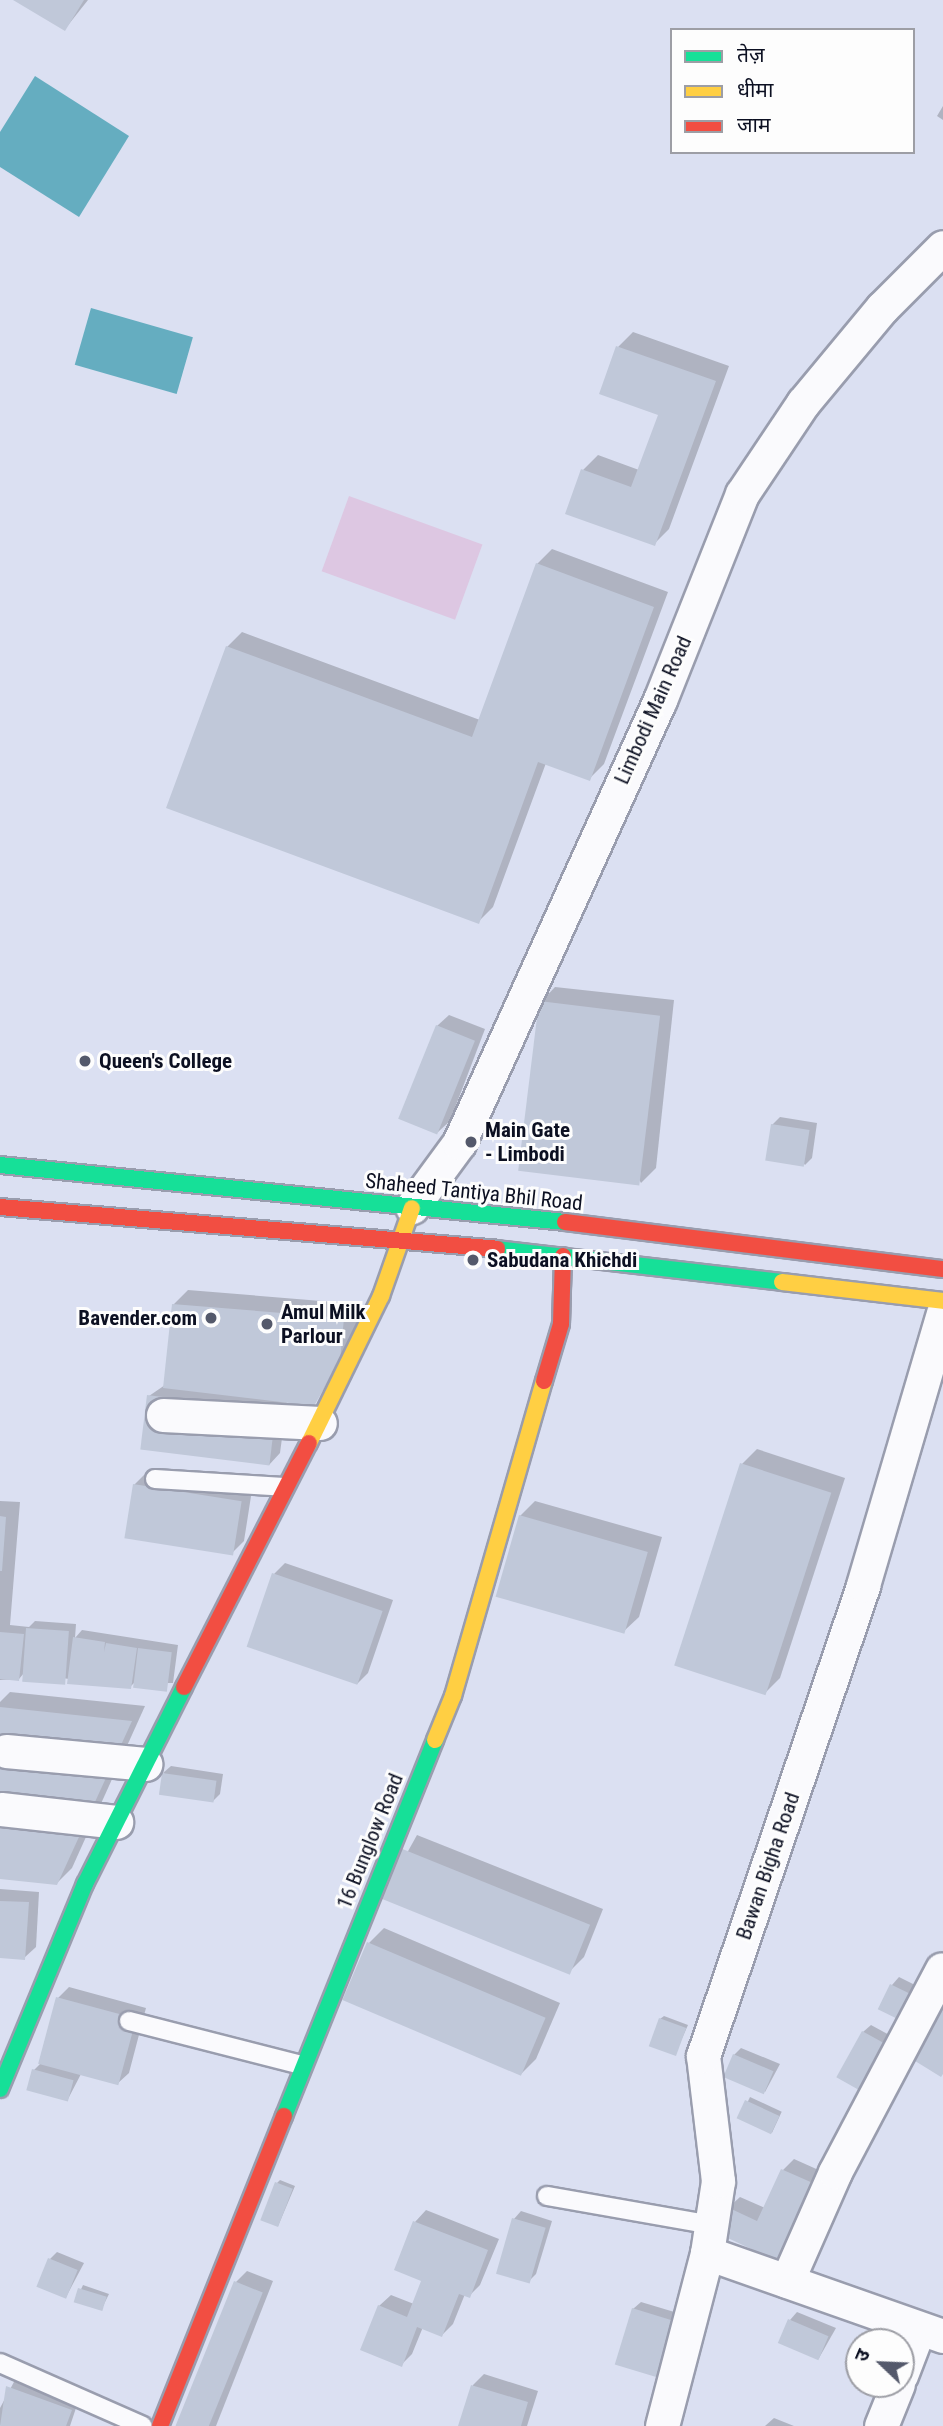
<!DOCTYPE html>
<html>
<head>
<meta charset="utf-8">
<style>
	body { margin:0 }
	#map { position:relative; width:943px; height:2426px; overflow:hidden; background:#dbe0f2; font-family:"Roboto Condensed","Noto Sans Devanagari",sans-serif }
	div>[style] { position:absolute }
	.green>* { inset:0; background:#ddc7e2; transform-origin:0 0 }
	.water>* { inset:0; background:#65adc0; transform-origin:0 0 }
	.shadow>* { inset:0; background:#0003; transform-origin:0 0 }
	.building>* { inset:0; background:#c0c8d9; transform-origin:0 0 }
	.roads { filter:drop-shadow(2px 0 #999dae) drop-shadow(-2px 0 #999dae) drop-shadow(0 2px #999dae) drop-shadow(0 -2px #999dae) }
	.lane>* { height:18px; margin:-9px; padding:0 9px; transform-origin:9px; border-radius:9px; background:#fafafd }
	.street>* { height:33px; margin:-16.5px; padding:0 16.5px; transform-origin:16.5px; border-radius:16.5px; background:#fafafd }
	.fast>* { height:16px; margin:-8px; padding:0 8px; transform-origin:8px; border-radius:8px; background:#16e098 }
	.slow>* { height:16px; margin:-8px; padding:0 8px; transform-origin:8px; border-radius:8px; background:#ffcf43 }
	.jam>* { height:16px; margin:-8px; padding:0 8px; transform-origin:8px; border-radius:8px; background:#f24e42 }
	.dots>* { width:19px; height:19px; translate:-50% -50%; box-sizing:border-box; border:4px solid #fdfdfd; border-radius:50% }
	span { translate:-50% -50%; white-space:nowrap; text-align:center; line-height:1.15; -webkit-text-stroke:6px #fdfdfd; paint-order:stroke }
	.street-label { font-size:21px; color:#0c1022 }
	.poi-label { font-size:21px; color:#0c1022; font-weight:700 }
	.left { translate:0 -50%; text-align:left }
	.right { translate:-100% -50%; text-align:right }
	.legend { position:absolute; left:670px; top:28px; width:245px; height:126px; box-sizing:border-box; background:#fdfdfd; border:2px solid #9d9ea5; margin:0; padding:9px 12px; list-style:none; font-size:21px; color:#0c1022 }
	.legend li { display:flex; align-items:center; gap:14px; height:35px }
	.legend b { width:35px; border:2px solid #9d9ea5 }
	.north { position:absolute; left:845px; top:2328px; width:70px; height:70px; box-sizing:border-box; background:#fdfdfd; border:2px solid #9d9ea5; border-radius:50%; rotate:293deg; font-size:19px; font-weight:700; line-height:28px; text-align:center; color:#0c1022 }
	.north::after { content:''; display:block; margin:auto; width:24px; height:32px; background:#54596b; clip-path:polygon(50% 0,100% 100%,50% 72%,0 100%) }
</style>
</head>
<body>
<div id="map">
	<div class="green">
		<div style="left:349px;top:496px;width:142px;height:80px;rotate:20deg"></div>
	</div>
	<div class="water">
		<div style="clip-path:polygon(35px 76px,129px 136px,79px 217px,0 167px,0 132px)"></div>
		<div style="left:91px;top:308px;width:106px;height:59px;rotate:16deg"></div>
	</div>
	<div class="shadow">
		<div style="clip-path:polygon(17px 0,88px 0,65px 29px)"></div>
		<div style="clip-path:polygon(943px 106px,943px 120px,937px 116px)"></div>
		<div style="clip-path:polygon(633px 332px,729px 366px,669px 529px,654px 544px,583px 470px,598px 455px,639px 470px,661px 414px,618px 347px)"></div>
		<div style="clip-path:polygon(552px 549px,668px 592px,604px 764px,589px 779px,546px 763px,493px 907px,478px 922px,227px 647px,242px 632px,480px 720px,537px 564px)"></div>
		<div style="clip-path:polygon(555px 987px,674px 1000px,656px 1168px,641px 1183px,541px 1002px)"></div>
		<div style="clip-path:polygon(449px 1015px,485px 1029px,450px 1121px,438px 1132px,437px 1026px)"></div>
		<div style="clip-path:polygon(780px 1117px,817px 1123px,812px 1158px,805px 1165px,772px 1125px)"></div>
		<div style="clip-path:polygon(188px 1290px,358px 1304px,354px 1345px,287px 1401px,280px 1453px,269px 1465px,149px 1396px,165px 1385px,173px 1305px)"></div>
		<div style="clip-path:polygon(757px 1449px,845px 1478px,780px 1678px,765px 1693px,742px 1464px)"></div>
		<div style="clip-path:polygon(146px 1473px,252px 1490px,244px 1541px,233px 1552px,134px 1485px)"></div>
		<div style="clip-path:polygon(0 1501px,20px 1502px,10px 1625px,29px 1627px,35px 1621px,76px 1624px,75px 1638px,82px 1630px,178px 1645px,173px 1683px,134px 1683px,130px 1687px,24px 1673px,19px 1679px,0 1680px)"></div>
		<div style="clip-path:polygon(535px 1501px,662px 1537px,639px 1617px,624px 1631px,520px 1516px)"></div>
		<div style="clip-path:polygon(285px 1563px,393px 1600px,368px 1673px,357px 1684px,274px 1574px)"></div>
		<div style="clip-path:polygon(10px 1692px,145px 1706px,72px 1868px,57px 1883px,0 1877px,0 1702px)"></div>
		<div style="clip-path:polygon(171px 1766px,223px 1774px,220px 1794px,212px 1802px,163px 1773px)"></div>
		<div style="clip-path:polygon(417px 1835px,603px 1909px,584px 1957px,569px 1972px,382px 1898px)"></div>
		<div style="clip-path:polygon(0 1889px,39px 1892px,36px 1947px,24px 1958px,0 1957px)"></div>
		<div style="clip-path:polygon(384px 1928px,560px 2003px,536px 2059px,521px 2074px,369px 1943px)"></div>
		<div style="clip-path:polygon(899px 1977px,925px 1990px,880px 2009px,892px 1985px)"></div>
		<div style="clip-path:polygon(69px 1987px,146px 2008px,129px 2073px,117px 2084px,81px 2074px,68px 2099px,34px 2070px,41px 2063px,58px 1998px)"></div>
		<div style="clip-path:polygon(664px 2016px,688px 2025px,675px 2054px,660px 2019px)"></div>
		<div style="clip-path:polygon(871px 2025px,893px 2037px,868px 2081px,863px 2032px)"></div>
		<div style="clip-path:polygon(741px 2048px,780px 2064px,765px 2092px,734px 2055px)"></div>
		<div style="left:750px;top:2097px;width:35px;height:23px;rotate:25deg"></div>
		<div style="clip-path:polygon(794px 2159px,832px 2176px,796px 2251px,728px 2208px,740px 2197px,765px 2208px,783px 2170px)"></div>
		<div style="clip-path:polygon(280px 2180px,295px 2186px,278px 2226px,277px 2183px)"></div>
		<div style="clip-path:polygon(426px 2210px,499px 2239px,480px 2285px,469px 2296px,465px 2294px,453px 2324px,442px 2335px,423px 2327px,412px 2354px,401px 2365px,379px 2306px,391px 2295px,414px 2304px,423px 2280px,396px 2269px,415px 2222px)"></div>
		<div style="clip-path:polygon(521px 2211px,552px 2221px,536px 2274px,528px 2282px,514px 2219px)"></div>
		<div style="clip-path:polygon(57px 2252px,84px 2263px,66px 2297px,50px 2259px)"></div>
		<div style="clip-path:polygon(247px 2271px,273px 2281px,216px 2426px,179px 2426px,236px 2282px)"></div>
		<div style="clip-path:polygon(83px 2285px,109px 2294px,101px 2310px,76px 2300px)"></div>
		<div style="clip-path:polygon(641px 2302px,681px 2314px,666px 2368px,633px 2309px)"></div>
		<div style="clip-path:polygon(797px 2312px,836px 2328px,819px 2358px,790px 2320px)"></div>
		<div style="clip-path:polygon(484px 2374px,538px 2391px,527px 2426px,460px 2426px,473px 2385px)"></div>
		<div style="clip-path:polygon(15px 2380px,78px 2402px,70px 2426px,0 2425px,0 2408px)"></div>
		<div style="clip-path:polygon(774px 2418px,794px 2426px,765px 2426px)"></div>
	</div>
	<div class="building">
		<div style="clip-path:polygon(13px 0,84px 0,65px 31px)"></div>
		<div style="clip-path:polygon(616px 346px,716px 381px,655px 546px,565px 514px,581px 469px,631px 487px,658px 415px,599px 394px)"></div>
		<div style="clip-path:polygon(536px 563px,654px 607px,590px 781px,538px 762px,479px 924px,166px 808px,226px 646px,472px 737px)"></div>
		<div style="left:539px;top:1001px;width:122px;height:171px;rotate:7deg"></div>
		<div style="left:436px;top:1025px;width:42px;height:101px;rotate:22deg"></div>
		<div style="left:771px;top:1124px;width:39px;height:37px;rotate:9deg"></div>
		<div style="clip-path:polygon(172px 1304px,344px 1318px,340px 1361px,314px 1406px,163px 1388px)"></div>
		<div style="left:147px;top:1395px;width:130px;height:55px;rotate:7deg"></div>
		<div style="left:740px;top:1463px;width:96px;height:213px;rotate:18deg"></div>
		<div style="left:133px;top:1484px;width:110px;height:55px;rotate:9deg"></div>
		<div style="left:519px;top:1515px;width:134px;height:85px;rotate:16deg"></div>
		<div style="clip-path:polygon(0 1516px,6px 1517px,2px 1571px,0 1571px)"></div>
		<div style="left:272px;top:1573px;width:117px;height:78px;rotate:19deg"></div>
		<div style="left:26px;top:1628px;width:43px;height:54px;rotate:4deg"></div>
		<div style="clip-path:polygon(0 1632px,24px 1634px,19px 1681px,0 1679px)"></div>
		<div style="clip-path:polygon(73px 1637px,105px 1642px,104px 1652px,106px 1643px,137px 1648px,131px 1689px,67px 1684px)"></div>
		<div style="left:138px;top:1648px;width:34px;height:40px;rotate:7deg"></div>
		<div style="clip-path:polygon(0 1707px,132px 1721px,57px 1885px,0 1879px)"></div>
		<div style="left:162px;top:1773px;width:55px;height:22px;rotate:8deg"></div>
		<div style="left:400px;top:1848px;width:205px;height:54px;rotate:22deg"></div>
		<div style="clip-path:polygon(0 1901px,29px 1902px,25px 1960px,0 1958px)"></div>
		<div style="left:367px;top:1942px;width:194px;height:63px;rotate:23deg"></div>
		<div style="left:890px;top:1984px;width:32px;height:28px;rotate:26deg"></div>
		<div style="left:56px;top:1997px;width:83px;height:69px;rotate:15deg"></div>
		<div style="clip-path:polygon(943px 1997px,943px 2074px,941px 2077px,907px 2056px)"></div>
		<div style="left:659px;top:2018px;width:29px;height:30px;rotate:20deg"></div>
		<div style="left:862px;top:2031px;width:29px;height:53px;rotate:29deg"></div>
		<div style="left:733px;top:2054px;width:44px;height:25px;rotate:23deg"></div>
		<div style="left:32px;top:2069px;width:43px;height:22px;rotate:15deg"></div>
		<div style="left:745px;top:2100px;width:38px;height:20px;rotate:25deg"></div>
		<div style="clip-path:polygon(781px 2169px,822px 2187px,785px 2265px,715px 2232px,727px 2207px,757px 2221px)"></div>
		<div style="left:275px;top:2182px;width:19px;height:41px;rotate:21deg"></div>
		<div style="left:512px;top:2218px;width:35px;height:58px;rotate:16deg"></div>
		<div style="clip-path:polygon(413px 2221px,488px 2250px,470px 2298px,459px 2294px,442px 2337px,417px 2327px,402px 2367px,360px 2350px,378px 2305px,407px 2317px,421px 2281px,394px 2270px)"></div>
		<div style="left:48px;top:2258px;width:32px;height:31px;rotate:22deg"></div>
		<div style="left:234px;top:2281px;width:31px;height:156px;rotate:22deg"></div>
		<div style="left:78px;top:2288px;width:30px;height:15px;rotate:17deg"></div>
		<div style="left:632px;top:2308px;width:45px;height:59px;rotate:17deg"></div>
		<div style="left:788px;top:2319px;width:44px;height:26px;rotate:23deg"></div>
		<div style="clip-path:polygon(471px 2385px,528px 2402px,521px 2426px,458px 2426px)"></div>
		<div style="clip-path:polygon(6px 2386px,72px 2410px,66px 2426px,0 2426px)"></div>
	</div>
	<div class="roads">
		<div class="lane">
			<div style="left:155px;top:1479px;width:129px;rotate:3.5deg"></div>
			<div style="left:129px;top:2021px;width:179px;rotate:14.3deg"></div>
			<div style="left:547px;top:2196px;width:168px;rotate:10deg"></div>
			<div style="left:0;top:2363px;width:156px;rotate:23.8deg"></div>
		</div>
		<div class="street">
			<div style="left:412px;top:1207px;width:79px;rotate:-53.7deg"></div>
			<div style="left:459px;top:1143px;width:486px;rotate:-65.6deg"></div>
			<div style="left:660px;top:700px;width:222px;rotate:-68.3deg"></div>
			<div style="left:742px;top:494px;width:110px;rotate:-56.2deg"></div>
			<div style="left:803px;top:403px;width:124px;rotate:-50.3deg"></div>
			<div style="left:882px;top:308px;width:86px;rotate:-45deg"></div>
			<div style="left:163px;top:1415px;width:157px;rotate:2.9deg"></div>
			<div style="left:6px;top:1751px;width:140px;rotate:5.3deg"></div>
			<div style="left:1px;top:1809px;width:116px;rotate:6.4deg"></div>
			<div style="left:707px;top:2253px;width:250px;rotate:19.4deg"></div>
			<div style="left:787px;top:2281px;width:119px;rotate:-66.2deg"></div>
			<div style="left:835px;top:2172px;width:229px;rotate:-62.2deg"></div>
			<div style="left:901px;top:2375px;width:50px;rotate:-69deg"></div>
			<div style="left:662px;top:2426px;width:179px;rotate:-75.4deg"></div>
			<div style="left:707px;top:2253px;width:73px;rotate:-81.3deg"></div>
			<div style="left:718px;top:2181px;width:126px;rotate:-96.8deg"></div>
			<div style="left:703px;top:2056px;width:497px;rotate:-71.2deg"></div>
			<div style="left:863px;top:1585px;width:283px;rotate:-73.6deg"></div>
			<div style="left:881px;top:2426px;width:45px;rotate:-68deg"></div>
		</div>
		<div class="fast">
			<div style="left:0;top:1165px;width:568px;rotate:5.76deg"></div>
			<div style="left:497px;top:1249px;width:287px;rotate:6.6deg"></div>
			<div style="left:0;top:2089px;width:222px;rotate:-67.5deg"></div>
			<div style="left:85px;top:1884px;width:220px;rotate:-63.3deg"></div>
			<div style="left:284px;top:2116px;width:405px;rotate:-68.1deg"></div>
		</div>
		<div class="slow">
			<div style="left:782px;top:1282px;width:162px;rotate:6.7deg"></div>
			<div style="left:309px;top:1443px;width:164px;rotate:-63.9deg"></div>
			<div style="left:381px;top:1296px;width:93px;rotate:-70.6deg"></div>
			<div style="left:435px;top:1740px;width:48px;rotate:-67.8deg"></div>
			<div style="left:453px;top:1696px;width:328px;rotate:-73.9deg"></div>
		</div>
		<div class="jam">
			<div style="left:0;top:1207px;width:499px;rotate:4.8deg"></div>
			<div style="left:565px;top:1222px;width:381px;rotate:7.1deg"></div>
			<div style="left:544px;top:1381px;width:59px;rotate:-73.4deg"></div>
			<div style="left:561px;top:1324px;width:68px;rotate:-88.3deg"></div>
			<div style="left:184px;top:1687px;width:274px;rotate:-62.9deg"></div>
			<div style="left:160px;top:2426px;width:334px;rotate:-68.2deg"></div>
		</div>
	</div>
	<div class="dots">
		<div style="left:85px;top:1061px;background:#54596b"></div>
		<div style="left:471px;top:1142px;background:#54596b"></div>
		<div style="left:473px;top:1260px;background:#54596b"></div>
		<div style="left:211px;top:1318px;background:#54596b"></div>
		<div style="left:267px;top:1324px;background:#54596b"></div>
	</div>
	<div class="street-label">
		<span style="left:653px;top:710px;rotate:-66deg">Limbodi Main Road</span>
		<span style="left:474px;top:1192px;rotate:6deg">Shaheed Tantiya Bhil Road</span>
		<span style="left:370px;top:1841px;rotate:-68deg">16 Bunglow Road</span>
		<span style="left:768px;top:1866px;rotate:-71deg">Bawan Bigha Road</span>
	</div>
	<div class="poi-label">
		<span class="left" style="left:99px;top:1061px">Queen's College</span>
		<span class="left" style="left:485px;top:1142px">Main Gate<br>- Limbodi</span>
		<span class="left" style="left:487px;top:1260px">Sabudana Khichdi</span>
		<span class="left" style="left:281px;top:1324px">Amul Milk<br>Parlour</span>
		<span class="right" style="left:197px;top:1318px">Bavender.com</span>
	</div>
	<ul class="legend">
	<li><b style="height:9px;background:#16e098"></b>तेज़</li>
	<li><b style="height:9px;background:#ffcf43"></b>धीमा</li>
	<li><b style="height:9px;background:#f24e42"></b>जाम</li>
	</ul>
	<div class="north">उ</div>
</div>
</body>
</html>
